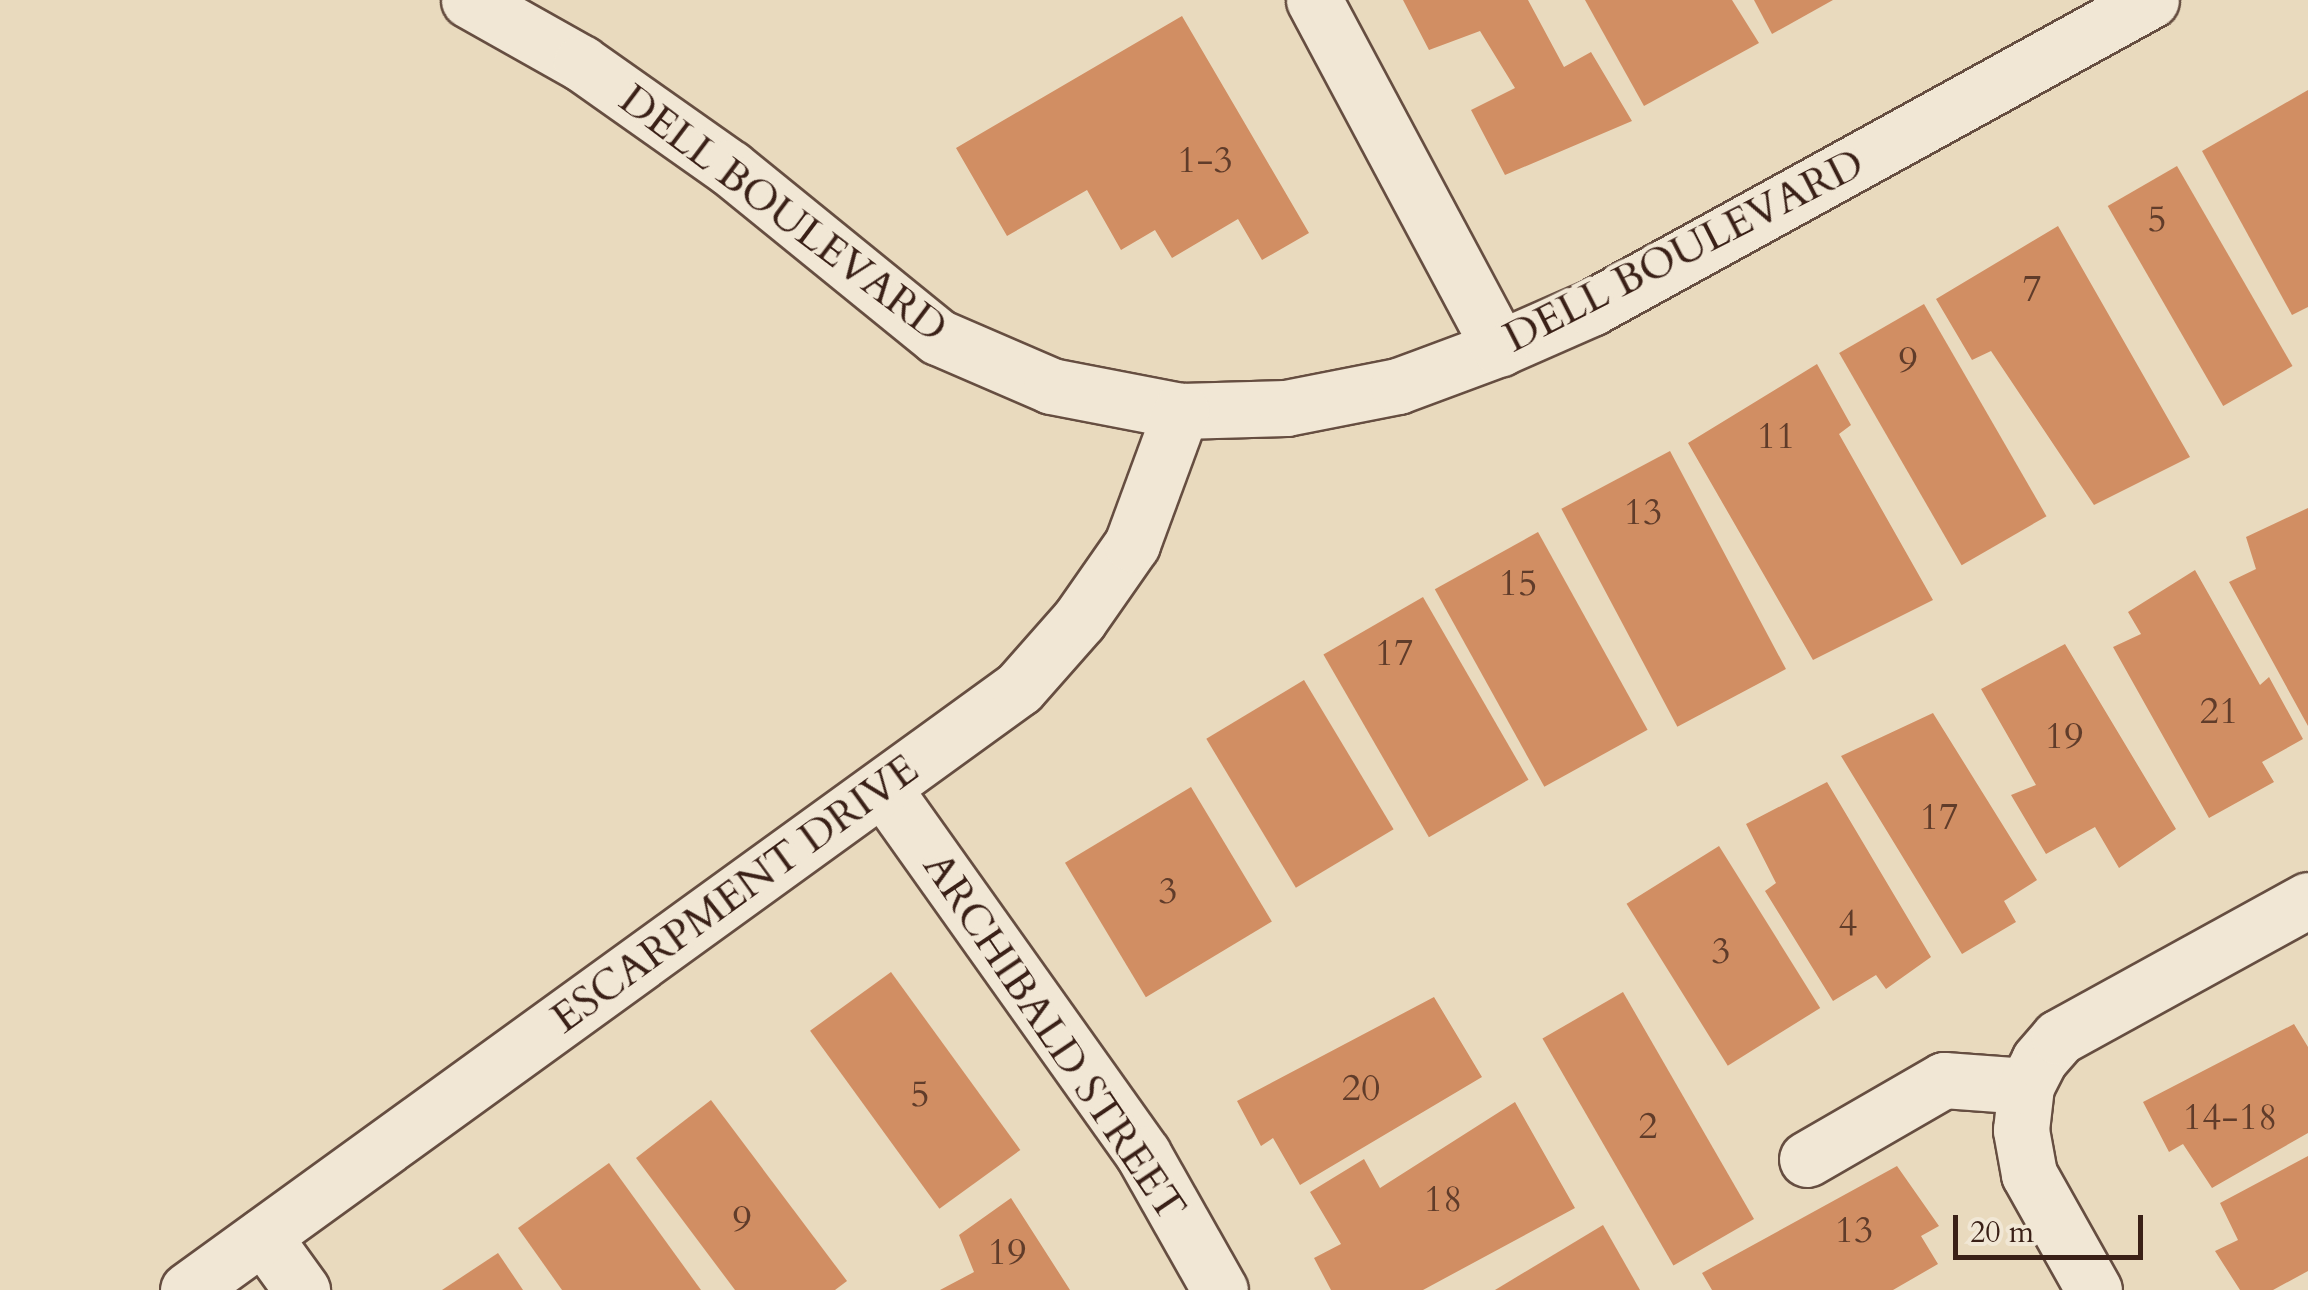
<!DOCTYPE html>
<html>
<head>
<meta charset="utf-8">
<style>
	body { margin:0 }
	#map { position:relative; width:2308px; height:1290px; overflow:hidden; background:#e9dabe; font-family:Cardo,serif }
	div>[style] { position:absolute }
	.building>* { inset:0; background:#d18e63; transform-origin:0 0 }
	.roads { filter:drop-shadow(2px 0 #664e41) drop-shadow(-2px 0 #664e41) drop-shadow(0 2px #664e41) drop-shadow(0 -2px #664e41) }
	.street>* { height:55px; margin:-27.5px; padding:0 27.5px; transform-origin:27.5px; border-radius:27.5px; background:#f1e7d5 }
	span { translate:-50% -50%; white-space:nowrap; text-align:center; line-height:1.15; -webkit-text-stroke:9px #f1e7d5; paint-order:stroke }
	.number-label { font-size:38px; color:#603c2a }
	.number-label span { -webkit-text-stroke-width:0 }
	.street-label { font-size:42px; color:#3a2017 }
	.scale { position:absolute; left:1953px; top:1215px; width:190px; height:45px; box-sizing:border-box; border:5px solid #3a2017; border-top:0; padding-left:12px; font-size:30px; line-height:35px; white-space:nowrap; color:#3a2017; -webkit-text-stroke:8px #f1e7d5; paint-order:stroke }
</style>
</head>
<body>
<div id="map">
	<div class="building">
		<div style="clip-path:polygon(1403px 0,1528px 0,1564px 67px,1591px 52px,1632px 121px,1505px 175px,1471px 110px,1515px 88px,1480px 31px,1429px 50px)"></div>
		<div style="clip-path:polygon(1585px 0,1732px 0,1759px 43px,1644px 106px)"></div>
		<div style="clip-path:polygon(1754px 0,1833px 0,1772px 34px)"></div>
		<div style="clip-path:polygon(1182px 16px,1309px 233px,1262px 260px,1238px 219px,1172px 258px,1155px 230px,1121px 250px,1087px 190px,1007px 236px,956px 148px)"></div>
		<div style="clip-path:polygon(2308px 90px,2308px 307px,2292px 315px,2202px 151px)"></div>
		<div style="left:2177px;top:166px;width:231px;height:80px;rotate:60deg"></div>
		<div style="clip-path:polygon(2058px 226px,2190px 457px,2094px 505px,1991px 351px,1972px 360px,1936px 299px)"></div>
		<div style="left:1924px;top:304px;width:245px;height:98px;rotate:60deg"></div>
		<div style="clip-path:polygon(1817px 364px,1851px 425px,1839px 434px,1933px 600px,1813px 660px,1688px 443px)"></div>
		<div style="left:1670px;top:451px;width:247px;height:123px;rotate:62deg"></div>
		<div style="clip-path:polygon(2308px 508px,2308px 726px,2229px 582px,2256px 569px,2246px 537px)"></div>
		<div style="left:1538px;top:532px;width:226px;height:118px;rotate:61deg"></div>
		<div style="clip-path:polygon(2195px 570px,2260px 685px,2269px 677px,2303px 739px,2262px 762px,2274px 782px,2209px 818px,2113px 647px,2141px 634px,2128px 612px)"></div>
		<div style="left:1423px;top:597px;width:211px;height:115px;rotate:60deg"></div>
		<div style="clip-path:polygon(2065px 644px,2176px 829px,2119px 868px,2095px 827px,2046px 854px,2011px 795px,2036px 785px,1981px 689px)"></div>
		<div style="left:1304px;top:680px;width:174px;height:114px;rotate:59deg"></div>
		<div style="clip-path:polygon(1933px 713px,2037px 880px,2004px 901px,2016px 922px,1962px 954px,1841px 756px)"></div>
		<div style="clip-path:polygon(1827px 782px,1931px 957px,1886px 989px,1876px 975px,1833px 1001px,1765px 891px,1776px 883px,1746px 824px)"></div>
		<div style="left:1191px;top:787px;width:157px;height:147px;rotate:59deg"></div>
		<div style="left:1719px;top:846px;width:191px;height:109px;rotate:58deg"></div>
		<div style="left:891px;top:972px;width:220px;height:100px;rotate:54deg"></div>
		<div style="left:1623px;top:992px;width:262px;height:93px;rotate:60deg"></div>
		<div style="clip-path:polygon(1434px 997px,1482px 1077px,1300px 1185px,1273px 1138px,1261px 1146px,1237px 1101px)"></div>
		<div style="clip-path:polygon(2294px 1024px,2308px 1047px,2308px 1133px,2212px 1188px,2183px 1144px,2169px 1152px,2143px 1102px)"></div>
		<div style="clip-path:polygon(711px 1100px,847px 1281px,835px 1290px,735px 1290px,636px 1158px)"></div>
		<div style="clip-path:polygon(1515px 1102px,1575px 1208px,1423px 1290px,1331px 1290px,1314px 1258px,1341px 1244px,1310px 1192px,1364px 1159px,1380px 1188px)"></div>
		<div style="clip-path:polygon(2308px 1156px,2308px 1271px,2273px 1290px,2240px 1290px,2215px 1251px,2238px 1240px,2220px 1203px)"></div>
		<div style="clip-path:polygon(609px 1163px,701px 1290px,562px 1290px,518px 1228px)"></div>
		<div style="clip-path:polygon(1897px 1166px,1939px 1226px,1921px 1236px,1938px 1264px,1893px 1290px,1712px 1290px,1702px 1273px)"></div>
		<div style="clip-path:polygon(1011px 1198px,1070px 1290px,940px 1290px,974px 1272px,959px 1235px)"></div>
		<div style="clip-path:polygon(1603px 1225px,1640px 1290px,1495px 1290px)"></div>
		<div style="clip-path:polygon(498px 1253px,523px 1290px,442px 1290px)"></div>
	</div>
	<div class="roads">
		<div class="street">
			<div style="left:469px;top:0;width:129px;rotate:29.4deg"></div>
			<div style="left:581px;top:63px;width:182px;rotate:35.2deg"></div>
			<div style="left:730px;top:168px;width:268px;rotate:39.1deg"></div>
			<div style="left:938px;top:337px;width:123px;rotate:23.4deg"></div>
			<div style="left:1051px;top:386px;width:132px;rotate:10.9deg"></div>
			<div style="left:1181px;top:411px;width:105px;rotate:-1.6deg"></div>
			<div style="left:1286px;top:408px;width:114px;rotate:-11.1deg"></div>
			<div style="left:1398px;top:386px;width:109px;rotate:-20.4deg"></div>
			<div style="left:1500px;top:348px;width:99px;rotate:-23.7deg"></div>
			<div style="left:1591px;top:308px;width:639px;rotate:-28.81deg"></div>
			<div style="left:1314px;top:0;width:395px;rotate:61.9deg"></div>
			<div style="left:883px;top:788px;width:449px;rotate:54.6deg"></div>
			<div style="left:1143px;top:1154px;width:156px;rotate:60.5deg"></div>
			<div style="left:1807px;top:1159px;width:158px;rotate:-30deg"></div>
			<div style="left:1944px;top:1080px;width:82px;rotate:4.2deg"></div>
			<div style="left:263px;top:1236px;width:67px;rotate:54.2deg"></div>
			<div style="left:188px;top:1290px;width:1026px;rotate:-35.92deg"></div>
			<div style="left:1019px;top:688px;width:91px;rotate:-48.6deg"></div>
			<div style="left:1079px;top:620px;width:93px;rotate:-55.1deg"></div>
			<div style="left:1132px;top:544px;width:142px;rotate:-69.8deg"></div>
			<div style="left:2094px;top:1290px;width:133px;rotate:-119.3deg"></div>
			<div style="left:2029px;top:1174px;width:45px;rotate:-100.3deg"></div>
			<div style="left:2021px;top:1130px;width:44px;rotate:-83.5deg"></div>
			<div style="left:2026px;top:1086px;width:29px;rotate:-63deg"></div>
			<div style="left:2039px;top:1060px;width:30px;rotate:-49deg"></div>
			<div style="left:2059px;top:1037px;width:284px;rotate:-28.8deg"></div>
		</div>
	</div>
	<div class="number-label">
		<span style="left:1205px;top:161px">1-3</span>
		<span style="left:2157px;top:220px">5</span>
		<span style="left:2032px;top:290px">7</span>
		<span style="left:1908px;top:361px">9</span>
		<span style="left:1776px;top:437px">11</span>
		<span style="left:1643px;top:513px">13</span>
		<span style="left:1518px;top:584px">15</span>
		<span style="left:1394px;top:654px">17</span>
		<span style="left:2219px;top:712px">21</span>
		<span style="left:2064px;top:737px">19</span>
		<span style="left:1939px;top:818px">17</span>
		<span style="left:1168px;top:892px">3</span>
		<span style="left:1848px;top:924px">4</span>
		<span style="left:1721px;top:952px">3</span>
		<span style="left:1361px;top:1089px">20</span>
		<span style="left:920px;top:1095px">5</span>
		<span style="left:2230px;top:1118px">14-18</span>
		<span style="left:1648px;top:1127px">2</span>
		<span style="left:1443px;top:1200px">18</span>
		<span style="left:742px;top:1220px">9</span>
		<span style="left:1854px;top:1231px">13</span>
		<span style="left:1007px;top:1253px">19</span>
	</div>
	<div class="street-label">
		<span style="left:783px;top:214px;rotate:37deg">DELL BOULEVARD</span>
		<span style="left:1684px;top:251px;rotate:-27deg">DELL BOULEVARD</span>
		<span style="left:735px;top:894px;rotate:-36deg">ESCARPMENT DRIVE</span>
		<span style="left:1054px;top:1037px;rotate:56deg">ARCHIBALD STREET</span>
	</div>
	<div class="scale">20 m</div>
</div>
</body>
</html>
